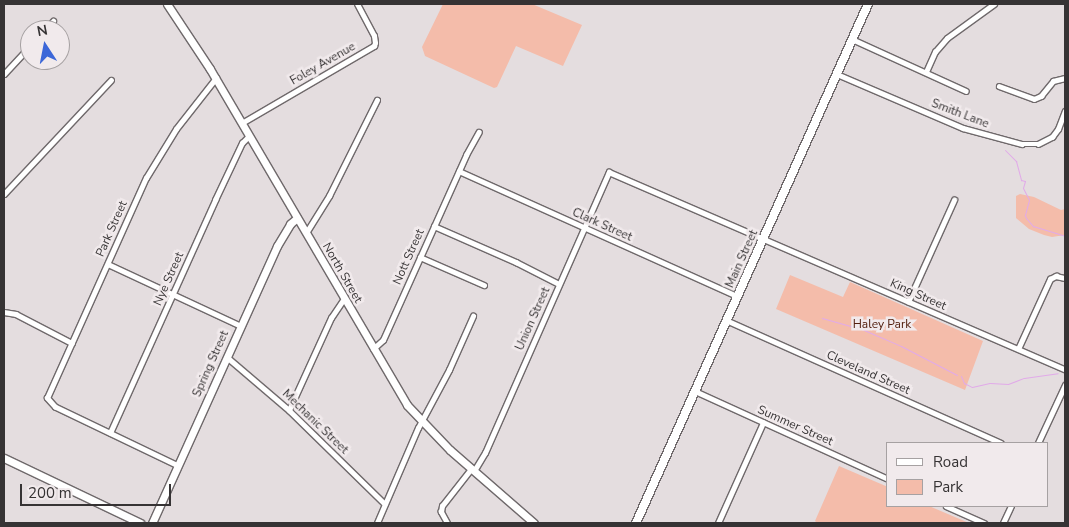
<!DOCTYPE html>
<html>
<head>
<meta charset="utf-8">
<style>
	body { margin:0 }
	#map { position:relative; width:1069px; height:527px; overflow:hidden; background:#e4dddf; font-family:"Nunito Sans",sans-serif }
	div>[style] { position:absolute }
	.green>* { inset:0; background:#f4bcaa }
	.stream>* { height:1px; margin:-0.5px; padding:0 0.5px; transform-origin:0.5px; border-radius:0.5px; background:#e1aae9 }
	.roads { filter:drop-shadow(1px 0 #6f696b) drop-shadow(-1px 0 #6f696b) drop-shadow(0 1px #6f696b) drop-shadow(0 -1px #6f696b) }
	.street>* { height:4.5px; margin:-2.25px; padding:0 2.25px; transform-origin:2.25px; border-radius:2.25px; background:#fff }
	.secondary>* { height:7px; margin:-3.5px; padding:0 3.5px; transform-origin:3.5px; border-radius:3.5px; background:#fff }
	.primary>* { height:8px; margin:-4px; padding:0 4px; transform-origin:4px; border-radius:4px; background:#fff }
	span { translate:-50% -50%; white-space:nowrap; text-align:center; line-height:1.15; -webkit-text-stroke:5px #f1eaec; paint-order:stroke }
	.street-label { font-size:12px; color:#363334 }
	.park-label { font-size:12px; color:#53200f }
	.frame { position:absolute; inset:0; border:5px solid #363334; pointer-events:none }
	.legend { position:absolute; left:886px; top:442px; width:162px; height:65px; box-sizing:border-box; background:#f1eaec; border:1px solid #a6a1a2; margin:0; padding:6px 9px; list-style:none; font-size:15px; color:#363334 }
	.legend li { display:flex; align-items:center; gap:10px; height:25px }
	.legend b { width:25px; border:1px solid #a6a1a2 }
	.north { position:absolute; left:20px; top:20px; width:50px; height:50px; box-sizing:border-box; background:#f1eaec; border:1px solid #a6a1a2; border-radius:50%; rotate:349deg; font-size:14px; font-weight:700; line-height:20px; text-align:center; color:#363334 }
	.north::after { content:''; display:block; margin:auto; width:18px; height:22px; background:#3c67d8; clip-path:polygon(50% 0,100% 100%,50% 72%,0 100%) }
	.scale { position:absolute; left:20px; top:484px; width:151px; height:22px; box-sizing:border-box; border:2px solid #363334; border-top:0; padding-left:6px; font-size:15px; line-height:18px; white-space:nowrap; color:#363334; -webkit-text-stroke:4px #f1eaec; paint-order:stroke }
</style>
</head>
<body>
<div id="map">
	<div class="green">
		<div style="clip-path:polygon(443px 4px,532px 4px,582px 25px,563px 66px,516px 46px,497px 87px,494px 88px,425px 56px,422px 47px)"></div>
		<div style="clip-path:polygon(1020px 194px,1034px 197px,1061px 210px,1065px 209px,1065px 235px,1052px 237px,1044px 235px,1029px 229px,1016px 218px,1016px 196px)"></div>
		<div style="clip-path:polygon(790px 275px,843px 297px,850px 282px,983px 341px,965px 390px,776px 309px)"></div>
		<div style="clip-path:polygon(839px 466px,888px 487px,888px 506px,929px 506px,969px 523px,817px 523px,815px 521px)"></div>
	</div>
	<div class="stream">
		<div style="left:1005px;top:150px;width:16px;rotate:45deg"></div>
		<div style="left:1016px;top:161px;width:20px;rotate:75deg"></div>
		<div style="left:1021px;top:180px;width:4px;rotate:14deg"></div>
		<div style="left:1025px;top:181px;width:7px;rotate:106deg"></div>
		<div style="left:1023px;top:188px;width:13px;rotate:63deg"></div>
		<div style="left:1029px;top:200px;width:16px;rotate:105deg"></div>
		<div style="left:1025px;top:215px;width:3px;rotate:72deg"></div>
		<div style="left:1026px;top:218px;width:11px;rotate:49deg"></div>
		<div style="left:1033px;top:226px;width:34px;rotate:17deg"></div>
		<div style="left:822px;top:318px;width:44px;rotate:15.9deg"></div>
		<div style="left:864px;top:330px;width:40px;rotate:23.4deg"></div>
		<div style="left:901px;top:346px;width:63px;rotate:27.4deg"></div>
		<div style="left:961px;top:376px;width:8px;rotate:67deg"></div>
		<div style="left:964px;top:383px;width:9px;rotate:27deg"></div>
		<div style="left:972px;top:387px;width:18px;rotate:-13deg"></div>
		<div style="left:990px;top:383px;width:18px;rotate:3deg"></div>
		<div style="left:1008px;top:384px;width:17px;rotate:-21deg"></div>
		<div style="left:1024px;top:378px;width:34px;rotate:-8deg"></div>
	</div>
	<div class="roads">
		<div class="street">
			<div style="left:45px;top:30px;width:12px;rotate:-48deg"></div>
			<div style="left:852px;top:39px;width:125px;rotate:24.5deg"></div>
			<div style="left:926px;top:72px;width:22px;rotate:-66deg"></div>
			<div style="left:935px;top:52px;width:18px;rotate:-49deg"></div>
			<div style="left:947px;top:38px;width:58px;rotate:-35.9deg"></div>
			<div style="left:4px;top:74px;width:38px;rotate:-47deg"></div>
			<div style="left:837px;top:74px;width:137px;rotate:23.2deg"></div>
			<div style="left:963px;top:128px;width:61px;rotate:15.2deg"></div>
			<div style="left:1022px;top:144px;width:16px"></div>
			<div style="left:1038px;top:144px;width:16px;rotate:-27deg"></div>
			<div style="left:1052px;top:137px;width:10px;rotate:-53deg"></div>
			<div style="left:1058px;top:129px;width:19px;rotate:-69deg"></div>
			<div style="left:999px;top:86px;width:37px;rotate:20deg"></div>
			<div style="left:1034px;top:99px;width:8px;rotate:-23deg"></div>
			<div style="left:1041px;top:96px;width:19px;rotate:-51deg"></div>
			<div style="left:1053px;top:81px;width:12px;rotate:-14deg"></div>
			<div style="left:242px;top:123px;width:153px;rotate:-30.3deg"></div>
			<div style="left:374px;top:46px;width:3px;rotate:-72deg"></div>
			<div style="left:375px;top:43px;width:7px;rotate:-98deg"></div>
			<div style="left:374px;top:36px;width:36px;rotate:-118deg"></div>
			<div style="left:459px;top:171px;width:305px;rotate:24.2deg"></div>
			<div style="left:4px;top:194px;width:156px;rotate:-46.8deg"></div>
			<div style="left:434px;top:226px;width:90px;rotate:23.7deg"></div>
			<div style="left:516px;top:262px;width:48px;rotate:27.1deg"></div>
			<div style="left:306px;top:233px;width:44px;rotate:-58.1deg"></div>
			<div style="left:329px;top:196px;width:107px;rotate:-63.4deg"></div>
			<div style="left:420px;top:257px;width:70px;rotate:23.6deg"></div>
			<div style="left:108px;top:264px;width:147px;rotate:25deg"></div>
			<div style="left:908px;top:302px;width:112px;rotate:-65.7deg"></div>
			<div style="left:4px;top:312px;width:12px;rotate:9deg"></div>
			<div style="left:16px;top:314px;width:63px;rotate:27.4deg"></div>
			<div style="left:726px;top:320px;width:301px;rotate:24.1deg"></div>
			<div style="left:373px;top:349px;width:13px;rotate:-42deg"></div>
			<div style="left:383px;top:340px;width:203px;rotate:-65.8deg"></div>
			<div style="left:466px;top:155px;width:26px;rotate:-61deg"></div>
			<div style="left:1018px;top:349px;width:77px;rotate:-65.4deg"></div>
			<div style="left:1050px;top:279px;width:7px;rotate:-27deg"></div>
			<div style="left:1056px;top:276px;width:9px;rotate:13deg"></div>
			<div style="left:227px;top:357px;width:82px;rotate:40.5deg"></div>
			<div style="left:289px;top:410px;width:134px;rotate:44.4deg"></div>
			<div style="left:695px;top:391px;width:212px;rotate:24.5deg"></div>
			<div style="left:289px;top:410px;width:101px;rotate:-65.5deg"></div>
			<div style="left:331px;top:318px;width:23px;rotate:-56deg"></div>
			<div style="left:110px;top:433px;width:256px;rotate:-65.7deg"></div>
			<div style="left:215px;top:200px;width:63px;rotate:-64.7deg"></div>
			<div style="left:242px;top:143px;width:10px;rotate:-45deg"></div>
			<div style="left:1038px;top:443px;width:64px;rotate:-65deg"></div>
			<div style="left:178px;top:466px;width:136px;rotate:-154.4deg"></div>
			<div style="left:55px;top:407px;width:12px;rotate:-132deg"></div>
			<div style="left:47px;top:398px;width:241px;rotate:-65.8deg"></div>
			<div style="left:146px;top:178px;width:57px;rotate:-58.5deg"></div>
			<div style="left:176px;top:129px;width:65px;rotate:-51.9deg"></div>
			<div style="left:474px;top:471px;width:21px;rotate:-59deg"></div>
			<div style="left:485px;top:453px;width:307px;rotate:-66.2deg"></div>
			<div style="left:609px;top:172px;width:497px;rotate:23.4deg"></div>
			<div style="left:946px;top:506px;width:42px;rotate:24.1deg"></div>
			<div style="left:377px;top:523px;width:103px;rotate:-66.7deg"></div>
			<div style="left:418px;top:428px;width:66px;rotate:-61.9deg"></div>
			<div style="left:449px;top:370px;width:59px;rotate:-66deg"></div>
			<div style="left:447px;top:523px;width:13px;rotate:-119deg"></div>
			<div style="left:441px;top:512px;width:6px;rotate:-81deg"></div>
			<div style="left:442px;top:506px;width:47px;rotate:-51.9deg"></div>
			<div style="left:718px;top:523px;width:110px;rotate:-65.8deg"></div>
			<div style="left:1003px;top:523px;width:19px;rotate:-65deg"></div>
		</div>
		<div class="secondary">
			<div style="left:167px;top:4px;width:78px;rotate:56.5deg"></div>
			<div style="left:210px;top:69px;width:389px;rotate:59.6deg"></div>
			<div style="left:407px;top:405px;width:62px;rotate:46.3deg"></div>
			<div style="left:450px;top:450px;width:111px;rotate:41deg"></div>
			<div style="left:4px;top:458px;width:151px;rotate:25.5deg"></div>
			<div style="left:152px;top:523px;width:304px;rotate:-65.7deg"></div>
			<div style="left:277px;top:246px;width:26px;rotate:-59deg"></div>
			<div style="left:290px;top:224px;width:9px;rotate:-41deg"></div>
		</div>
		<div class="primary">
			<div style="left:636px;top:523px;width:568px;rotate:-65.91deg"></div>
		</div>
	</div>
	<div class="street-label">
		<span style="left:323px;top:64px;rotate:-30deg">Foley Avenue</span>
		<span style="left:960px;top:114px;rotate:21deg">Smith Lane</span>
		<span style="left:602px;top:225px;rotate:24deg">Clark Street</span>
		<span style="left:112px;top:229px;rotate:-66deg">Park Street</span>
		<span style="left:409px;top:257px;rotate:-66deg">Nott Street</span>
		<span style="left:742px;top:259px;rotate:-66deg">Main Street</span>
		<span style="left:342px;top:273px;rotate:60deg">North Street</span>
		<span style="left:169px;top:279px;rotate:-66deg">Nye Street</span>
		<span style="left:918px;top:295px;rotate:24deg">King Street</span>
		<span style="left:533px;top:319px;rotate:-66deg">Union Street</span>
		<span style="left:211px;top:364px;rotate:-66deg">Spring Street</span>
		<span style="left:868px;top:373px;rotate:24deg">Cleveland Street</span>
		<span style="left:315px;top:422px;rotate:44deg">Mechanic Street</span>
		<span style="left:795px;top:426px;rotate:24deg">Summer Street</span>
	</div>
	<div class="park-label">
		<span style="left:882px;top:325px">Haley Park</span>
	</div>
	<div class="frame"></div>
	<ul class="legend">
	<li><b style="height:6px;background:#fff"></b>Road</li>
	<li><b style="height:14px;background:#f4bcaa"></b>Park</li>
	</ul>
	<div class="north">N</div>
	<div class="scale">200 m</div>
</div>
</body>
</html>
